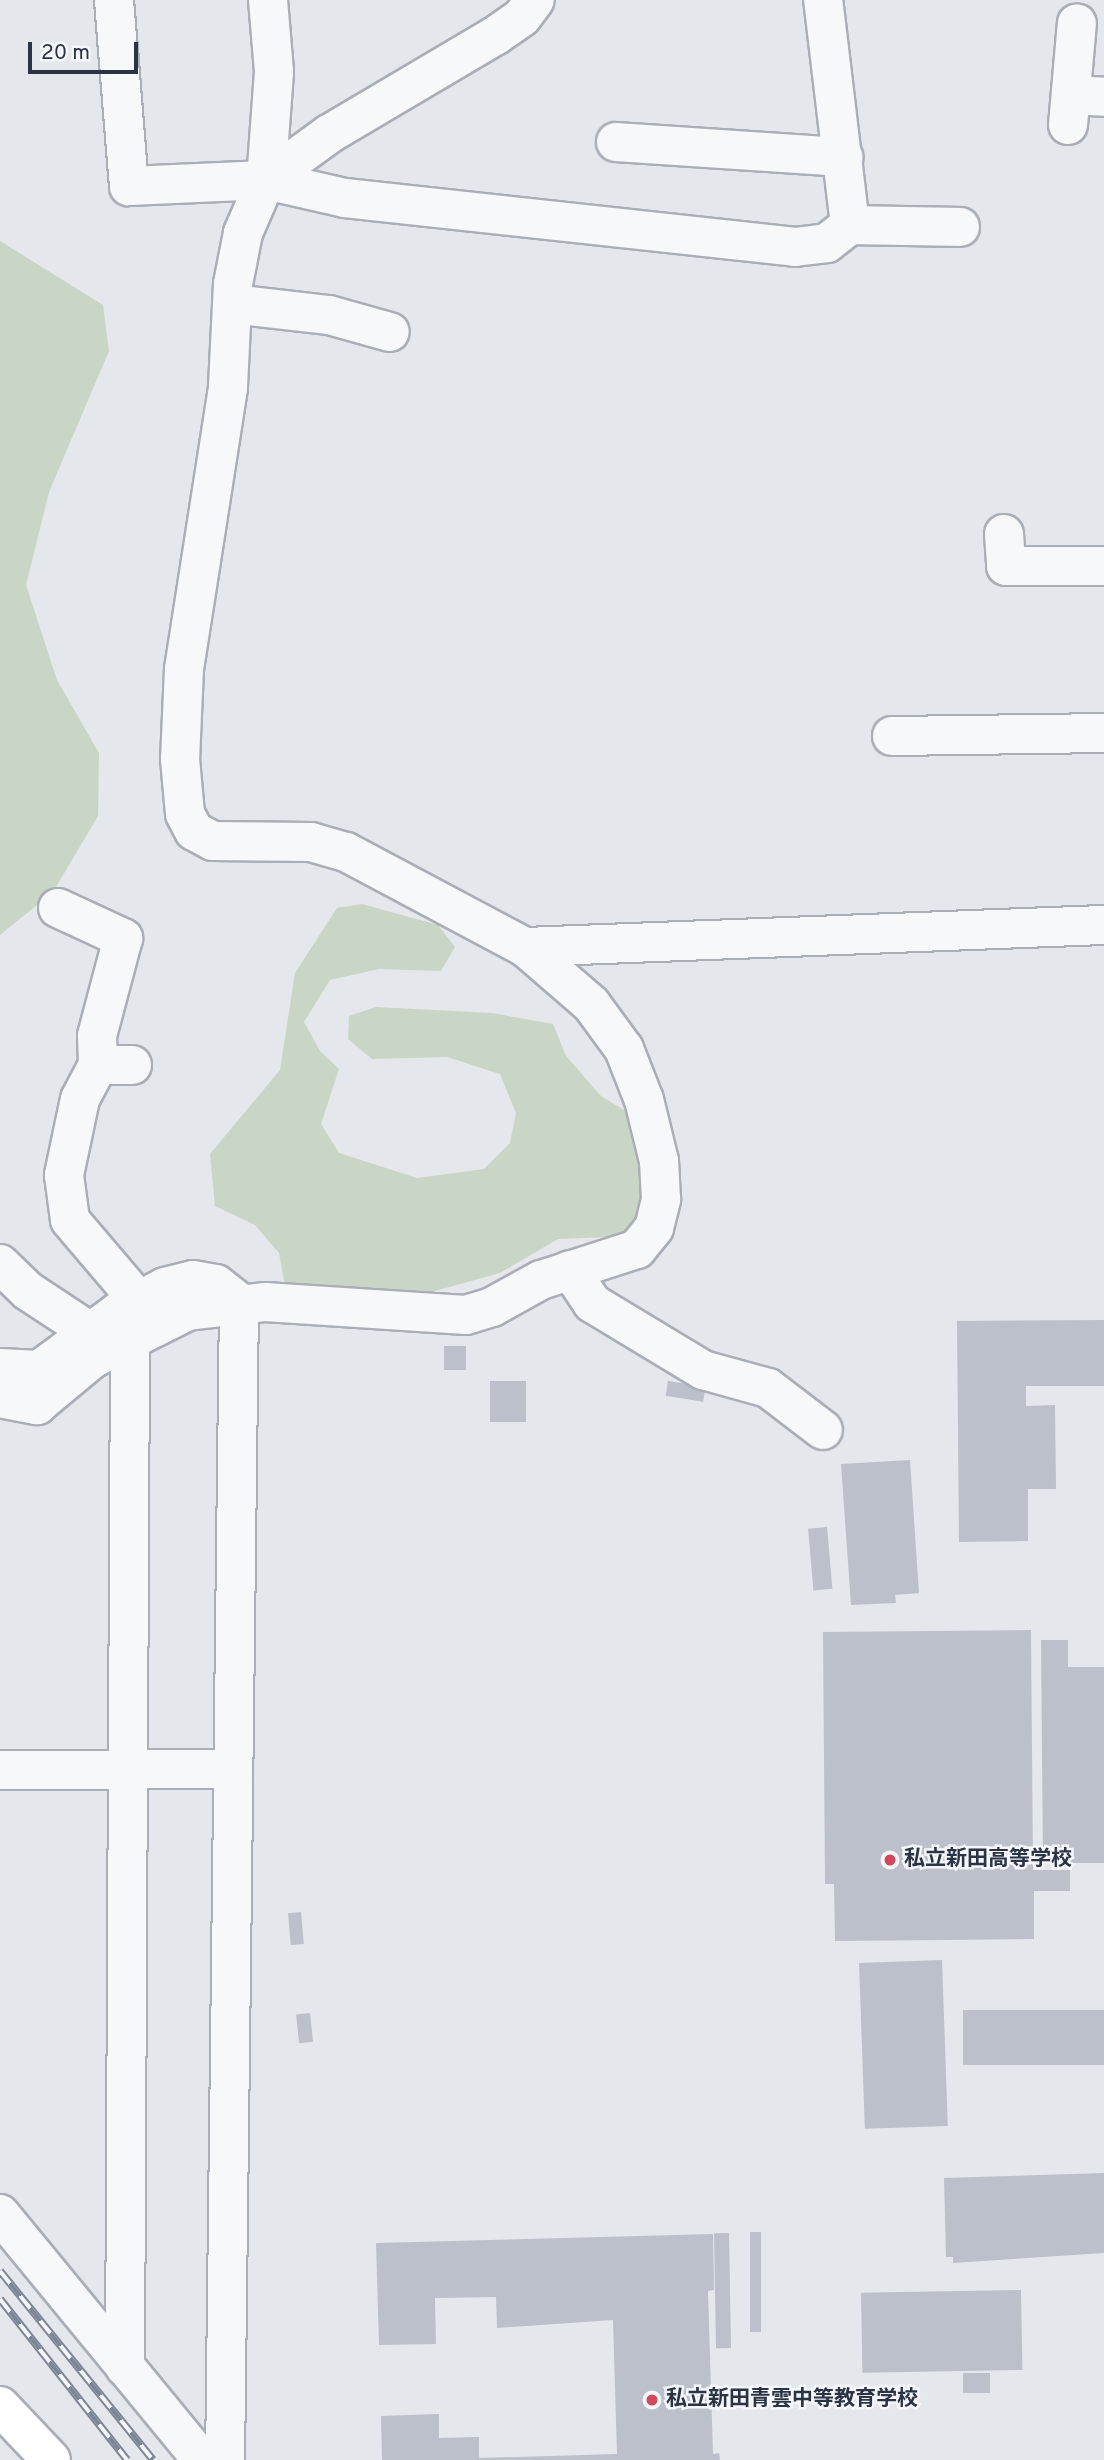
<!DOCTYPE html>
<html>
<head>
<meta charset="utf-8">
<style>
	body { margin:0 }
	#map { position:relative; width:1104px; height:2460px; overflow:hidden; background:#e4e7ec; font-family:Overpass,"Noto Sans JP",sans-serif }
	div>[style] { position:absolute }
	.green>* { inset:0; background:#c9d6c5 }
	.building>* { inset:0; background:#bbc0ca; transform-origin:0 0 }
	.roads { filter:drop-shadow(2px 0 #a9aeb7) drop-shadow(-2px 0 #a9aeb7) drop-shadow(0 2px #a9aeb7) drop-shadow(0 -2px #a9aeb7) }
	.street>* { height:38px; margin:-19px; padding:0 19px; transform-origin:19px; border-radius:19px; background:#f7f8fa }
	.secondary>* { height:38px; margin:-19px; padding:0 19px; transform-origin:19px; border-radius:19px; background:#fff }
	.rail>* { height:8px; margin-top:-4px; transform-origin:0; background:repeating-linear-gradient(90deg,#f4f6f9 0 16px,#7d8696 0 32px); box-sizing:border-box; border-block:2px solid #7d8696 }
	.dots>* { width:19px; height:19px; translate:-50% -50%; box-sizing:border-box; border:4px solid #f4f6f9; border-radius:50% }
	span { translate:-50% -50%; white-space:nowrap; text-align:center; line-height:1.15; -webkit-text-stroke:5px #f4f6f9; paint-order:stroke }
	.poi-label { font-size:21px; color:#2b3445; font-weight:700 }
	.left { translate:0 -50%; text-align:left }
	.scale { position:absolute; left:28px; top:42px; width:110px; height:32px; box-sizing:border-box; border:4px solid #2b3445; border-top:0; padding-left:9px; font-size:21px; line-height:24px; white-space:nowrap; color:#2b3445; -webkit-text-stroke:5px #f4f6f9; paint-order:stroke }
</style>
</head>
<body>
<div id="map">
	<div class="green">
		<div style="clip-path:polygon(0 241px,103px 305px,109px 351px,49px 492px,26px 585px,57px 680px,99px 753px,98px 816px,53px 892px,0 935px)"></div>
		<div style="clip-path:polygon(362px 904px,438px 925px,455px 947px,441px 971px,379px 969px,330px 980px,304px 1022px,320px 1051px,339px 1069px,321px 1124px,339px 1153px,417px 1178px,484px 1169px,510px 1143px,516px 1113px,500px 1074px,447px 1057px,372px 1059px,348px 1039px,349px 1016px,376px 1007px,492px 1013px,553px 1024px,566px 1056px,601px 1096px,640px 1120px,651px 1164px,638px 1225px,609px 1237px,558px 1239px,500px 1273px,424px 1294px,285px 1286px,279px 1253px,255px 1225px,215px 1206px,210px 1154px,280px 1070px,295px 973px,337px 908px)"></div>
	</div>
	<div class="building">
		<div style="clip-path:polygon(1104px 1320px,1104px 1386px,1026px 1386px,1026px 1406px,1055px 1405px,1056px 1489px,1028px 1489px,1028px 1541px,959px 1542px,957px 1321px)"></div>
		<div style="left:444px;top:1346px;width:22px;height:24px"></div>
		<div style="left:490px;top:1381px;width:36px;height:41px"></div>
		<div style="left:668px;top:1381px;width:38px;height:15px;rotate:9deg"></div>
		<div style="clip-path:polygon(910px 1460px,919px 1593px,895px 1595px,896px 1603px,851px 1605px,841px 1464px)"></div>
		<div style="left:827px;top:1527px;width:62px;height:19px;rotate:85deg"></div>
		<div style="clip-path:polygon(1031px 1630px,1033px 1870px,1070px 1870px,1070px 1891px,1034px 1891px,1034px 1939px,835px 1941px,834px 1884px,825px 1884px,823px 1632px)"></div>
		<div style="clip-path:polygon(1041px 1640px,1068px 1640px,1068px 1667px,1104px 1667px,1104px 1863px,1043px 1863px)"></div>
		<div style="left:301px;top:1912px;width:32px;height:13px;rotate:85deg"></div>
		<div style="left:942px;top:1960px;width:166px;height:83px;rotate:88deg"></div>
		<div style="left:1104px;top:2010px;width:55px;height:141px;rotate:90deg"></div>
		<div style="left:310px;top:2013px;width:29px;height:14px;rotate:84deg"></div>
		<div style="clip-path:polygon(1104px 2173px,1104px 2253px,953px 2263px,953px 2257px,946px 2257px,944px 2178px)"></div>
		<div style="left:750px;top:2232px;width:11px;height:100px"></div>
		<div style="left:729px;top:2233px;width:115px;height:15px;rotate:89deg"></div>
		<div style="clip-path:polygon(713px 2234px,714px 2290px,708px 2291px,713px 2454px,719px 2453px,720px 2460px,382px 2460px,381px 2416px,439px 2414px,439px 2438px,479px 2437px,479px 2458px,617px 2454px,613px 2320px,497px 2328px,496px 2297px,435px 2298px,436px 2344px,379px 2345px,376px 2243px)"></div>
		<div style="left:1021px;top:2290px;width:80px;height:160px;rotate:89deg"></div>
		<div style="left:963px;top:2373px;width:27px;height:20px"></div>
	</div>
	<div class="roads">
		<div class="street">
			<div style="left:114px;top:0;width:187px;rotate:85.4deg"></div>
			<div style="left:129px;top:186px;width:137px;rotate:-2.5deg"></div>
			<div style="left:266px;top:180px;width:81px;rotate:12.8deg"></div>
			<div style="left:345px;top:198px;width:453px;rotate:6.2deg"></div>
			<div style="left:795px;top:247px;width:32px;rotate:-7deg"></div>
			<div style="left:827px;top:243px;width:29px;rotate:-38deg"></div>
			<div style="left:850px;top:225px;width:227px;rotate:-96.8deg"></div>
			<div style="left:268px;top:0;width:72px;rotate:85.2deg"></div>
			<div style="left:274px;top:72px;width:108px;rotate:94.2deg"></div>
			<div style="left:266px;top:180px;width:58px;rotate:113.5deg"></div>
			<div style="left:243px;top:233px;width:52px;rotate:101.1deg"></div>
			<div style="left:233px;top:284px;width:104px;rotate:92.8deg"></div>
			<div style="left:228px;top:388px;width:284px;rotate:98.9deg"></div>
			<div style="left:184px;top:669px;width:90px;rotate:92.5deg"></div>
			<div style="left:180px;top:759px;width:55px;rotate:84.8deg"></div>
			<div style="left:185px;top:814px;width:19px;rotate:62deg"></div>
			<div style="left:194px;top:831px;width:21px;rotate:28deg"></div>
			<div style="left:213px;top:841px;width:98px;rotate:0.6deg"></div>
			<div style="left:311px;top:842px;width:36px;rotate:16deg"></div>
			<div style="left:346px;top:852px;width:203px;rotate:28deg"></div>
			<div style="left:525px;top:947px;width:579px;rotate:-2.18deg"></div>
			<div style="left:1071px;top:95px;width:33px;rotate:3deg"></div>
			<div style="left:1068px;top:125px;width:102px;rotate:-85deg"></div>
			<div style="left:616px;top:142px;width:228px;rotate:3.8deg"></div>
			<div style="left:266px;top:180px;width:78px;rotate:-36.1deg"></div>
			<div style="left:329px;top:134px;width:193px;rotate:-30.6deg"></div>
			<div style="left:495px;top:36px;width:33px;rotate:-35deg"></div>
			<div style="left:522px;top:17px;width:21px;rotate:-53deg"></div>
			<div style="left:850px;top:225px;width:110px;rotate:1deg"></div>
			<div style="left:232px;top:304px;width:98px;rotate:6.5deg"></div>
			<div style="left:329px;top:315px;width:63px;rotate:15.6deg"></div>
			<div style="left:1004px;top:534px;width:32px;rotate:86deg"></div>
			<div style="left:1006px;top:566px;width:98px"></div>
			<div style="left:892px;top:736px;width:212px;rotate:-0.8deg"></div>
			<div style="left:58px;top:908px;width:72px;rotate:24.8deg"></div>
			<div style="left:123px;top:938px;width:101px;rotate:104.9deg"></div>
			<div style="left:97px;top:1036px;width:29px;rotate:88deg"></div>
			<div style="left:98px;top:1065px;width:38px;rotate:118deg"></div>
			<div style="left:80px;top:1099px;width:78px;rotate:101.9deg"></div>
			<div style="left:64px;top:1175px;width:45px;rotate:82.4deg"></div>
			<div style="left:70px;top:1220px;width:106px;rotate:49.6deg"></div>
			<div style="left:98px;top:1065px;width:34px"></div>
			<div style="left:0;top:1264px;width:39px;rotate:44deg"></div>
			<div style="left:28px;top:1291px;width:77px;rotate:33.3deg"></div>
			<div style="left:570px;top:1270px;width:40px;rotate:56deg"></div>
			<div style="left:592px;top:1303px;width:130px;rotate:31.1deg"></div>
			<div style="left:703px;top:1370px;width:67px;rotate:15.5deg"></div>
			<div style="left:768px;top:1388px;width:69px;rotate:37.4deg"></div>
			<div style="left:0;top:1368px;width:39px;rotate:3deg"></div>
			<div style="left:39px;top:1370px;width:98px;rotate:-36.3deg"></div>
			<div style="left:118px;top:1312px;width:53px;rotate:-28deg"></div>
			<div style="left:165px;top:1287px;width:29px;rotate:-14deg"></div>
			<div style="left:193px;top:1280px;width:23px;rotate:10deg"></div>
			<div style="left:216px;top:1284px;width:29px;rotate:38deg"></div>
			<div style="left:239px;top:1302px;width:1158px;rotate:90.69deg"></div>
			<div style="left:0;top:1398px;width:38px;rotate:11deg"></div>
			<div style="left:37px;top:1405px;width:72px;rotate:-39.9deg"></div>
			<div style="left:92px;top:1359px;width:107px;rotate:-26.6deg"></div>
			<div style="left:188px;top:1311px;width:78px;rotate:-6.7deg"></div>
			<div style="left:265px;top:1302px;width:201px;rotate:3.7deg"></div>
			<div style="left:466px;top:1315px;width:27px;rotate:-17deg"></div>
			<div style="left:492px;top:1307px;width:56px;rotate:-28.9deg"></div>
			<div style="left:541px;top:1280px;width:101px;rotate:-17.9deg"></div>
			<div style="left:637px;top:1249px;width:27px;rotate:-51deg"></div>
			<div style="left:654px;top:1228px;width:30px;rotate:-76deg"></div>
			<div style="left:661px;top:1199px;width:38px;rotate:-93deg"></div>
			<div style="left:659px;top:1161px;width:63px;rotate:-103.8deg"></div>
			<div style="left:644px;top:1100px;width:55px;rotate:-111.4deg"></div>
			<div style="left:624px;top:1049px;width:56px;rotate:-126.3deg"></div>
			<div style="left:591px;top:1004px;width:87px;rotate:-139.2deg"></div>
			<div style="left:0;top:1770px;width:233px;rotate:-0.2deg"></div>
			<div style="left:0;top:2214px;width:318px;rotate:50.6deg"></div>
			<div style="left:125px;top:2367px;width:1030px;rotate:-89.72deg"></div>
		</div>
		<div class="secondary">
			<div style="left:0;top:2406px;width:74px;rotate:46.6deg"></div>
		</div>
	</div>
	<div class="rail">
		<div style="left:0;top:2271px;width:243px;rotate:51deg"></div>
		<div style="left:0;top:2299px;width:205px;rotate:51.7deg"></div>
	</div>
	<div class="dots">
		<div style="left:890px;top:1860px;background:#d1495b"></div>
		<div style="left:652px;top:2400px;background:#d1495b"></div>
	</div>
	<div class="poi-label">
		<span class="left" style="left:904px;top:1860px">私立新田高等学校</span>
		<span class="left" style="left:666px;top:2400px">私立新田青雲中等教育学校</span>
	</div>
	<div class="scale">20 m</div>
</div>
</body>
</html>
